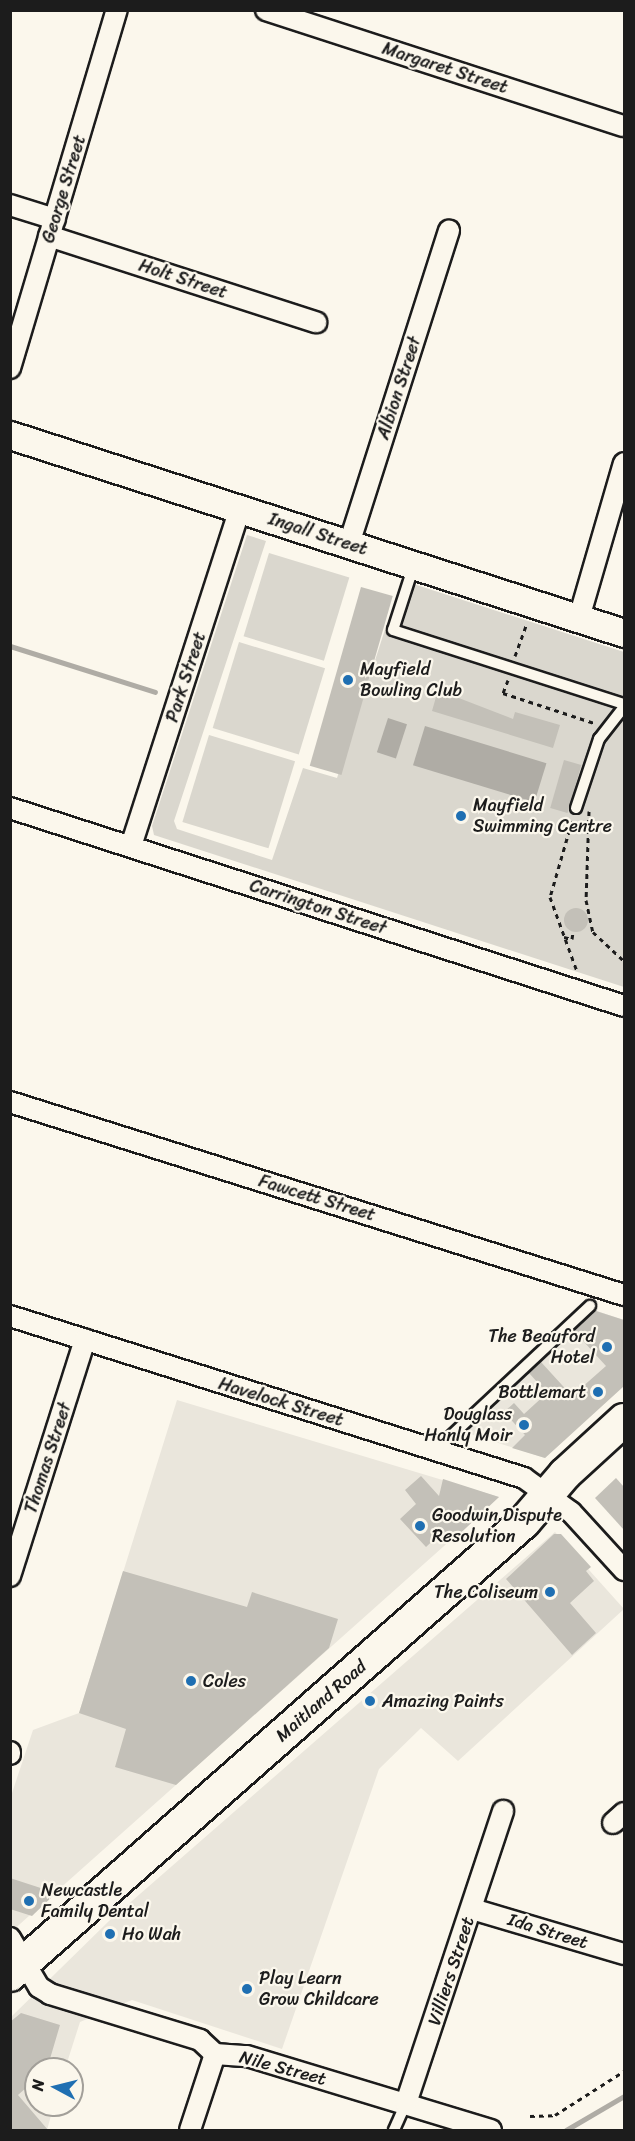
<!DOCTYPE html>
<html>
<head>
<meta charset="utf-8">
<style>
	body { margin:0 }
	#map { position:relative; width:635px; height:2141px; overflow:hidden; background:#fbf7ec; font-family:Sriracha,sans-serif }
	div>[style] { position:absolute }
	.built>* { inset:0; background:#eae6dc }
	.green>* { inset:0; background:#dad7ce; transform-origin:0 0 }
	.water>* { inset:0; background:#afaca5; transform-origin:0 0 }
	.stream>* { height:5px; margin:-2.5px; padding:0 2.5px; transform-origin:2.5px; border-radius:2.5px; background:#afaca5 }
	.building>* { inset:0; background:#c3c0b8; transform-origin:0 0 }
	.round { border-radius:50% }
	.path>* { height:3px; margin-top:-1.5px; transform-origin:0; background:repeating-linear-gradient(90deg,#1c1c1c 0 4.5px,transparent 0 9px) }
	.roads { filter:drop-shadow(2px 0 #1c1c1c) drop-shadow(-2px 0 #1c1c1c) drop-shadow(0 2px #1c1c1c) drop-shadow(0 -2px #1c1c1c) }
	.service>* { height:10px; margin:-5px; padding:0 5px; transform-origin:5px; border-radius:5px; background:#fbf7ec }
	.minor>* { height:20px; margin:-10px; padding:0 10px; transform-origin:10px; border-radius:10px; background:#fbf7ec }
	.secondary>* { height:27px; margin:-13.5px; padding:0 13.5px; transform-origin:13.5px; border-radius:13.5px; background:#fbf7ec }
	.primary>* { height:32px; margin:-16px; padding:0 16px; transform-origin:16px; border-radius:16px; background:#fbf7ec }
	.dots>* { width:16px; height:16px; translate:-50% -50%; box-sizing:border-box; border:3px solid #fbf7ec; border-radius:50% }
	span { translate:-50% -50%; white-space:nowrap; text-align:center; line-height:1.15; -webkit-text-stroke:4.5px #fbf7ec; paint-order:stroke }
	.street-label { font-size:18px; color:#1c1c1c }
	.poi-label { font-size:18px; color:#1c1c1c }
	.left { translate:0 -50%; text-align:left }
	.right { translate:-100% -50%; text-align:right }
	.frame { position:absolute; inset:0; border:12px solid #1c1c1c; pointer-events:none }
	.north { position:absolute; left:24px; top:2057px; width:60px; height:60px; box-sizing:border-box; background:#fbf7ec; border:2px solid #a29f99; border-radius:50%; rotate:277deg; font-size:16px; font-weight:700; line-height:24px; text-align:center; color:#1c1c1c }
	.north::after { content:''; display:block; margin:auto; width:21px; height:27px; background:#1f6fb2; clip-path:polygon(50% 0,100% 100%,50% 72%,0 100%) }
</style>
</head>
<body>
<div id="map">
	<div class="built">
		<div style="clip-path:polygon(594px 1310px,624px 1320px,624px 1386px,545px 1458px,461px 1431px)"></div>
		<div style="clip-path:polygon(177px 1400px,499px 1497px,11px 1932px,10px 1799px,33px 1730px,79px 1713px)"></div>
		<div style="clip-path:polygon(555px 1532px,624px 1609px,458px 1761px,421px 1728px,379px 1769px,282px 2049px,132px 2000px,80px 2022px,65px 2069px,36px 2069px,36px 2105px,54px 2105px,47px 2130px,11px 2130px,11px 2017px,109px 1921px)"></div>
	</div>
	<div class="green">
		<div style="clip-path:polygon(247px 535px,266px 541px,174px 821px,177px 829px,272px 860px,303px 768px,337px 778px,401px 580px,624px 652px,624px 987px,154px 835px,152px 826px)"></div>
		<div style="left:269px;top:553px;width:84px;height:87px;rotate:17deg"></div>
		<div style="left:239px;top:642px;width:90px;height:90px;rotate:17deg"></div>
		<div style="left:209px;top:735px;width:90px;height:91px;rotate:17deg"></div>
	</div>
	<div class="water">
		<div style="left:388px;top:718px;width:20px;height:36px;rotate:18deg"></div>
		<div style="left:425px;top:726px;width:127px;height:41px;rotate:17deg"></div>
	</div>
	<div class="stream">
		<div style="left:10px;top:646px;width:152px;rotate:17.6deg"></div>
		<div style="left:566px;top:2130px;width:67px;rotate:-30.4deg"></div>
	</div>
	<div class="building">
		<div style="left:361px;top:587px;width:33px;height:186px;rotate:16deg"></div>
		<div style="clip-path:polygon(438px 690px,513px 719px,515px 712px,560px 725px,553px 748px,432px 711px)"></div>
		<div style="left:564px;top:760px;width:18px;height:50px;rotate:16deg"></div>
		<div class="round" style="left:564px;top:908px;width:24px;height:24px"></div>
		<div style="clip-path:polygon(596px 1311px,624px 1320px,624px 1386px,545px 1458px,512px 1448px,525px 1435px,504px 1412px,514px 1403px,524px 1414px,547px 1393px,529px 1373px,541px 1362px,572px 1396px,606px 1366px,574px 1331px)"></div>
		<div style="clip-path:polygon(421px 1476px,439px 1496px,443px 1479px,499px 1497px,450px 1543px,441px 1533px,426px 1547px,400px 1519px,416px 1504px,405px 1490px)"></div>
		<div style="clip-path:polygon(616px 1478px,624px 1487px,624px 1530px,595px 1498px)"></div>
		<div style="clip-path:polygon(554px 1534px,561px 1534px,591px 1567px,586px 1571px,594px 1581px,570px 1603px,596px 1633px,572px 1655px,506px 1579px)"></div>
		<div style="clip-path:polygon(123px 1571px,247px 1607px,252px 1592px,338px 1619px,329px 1648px,176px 1785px,115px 1767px,126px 1729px,79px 1713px)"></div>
		<div style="clip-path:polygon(10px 1878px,56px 1893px,32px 1916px,10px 1909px)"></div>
		<div style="clip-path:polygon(21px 2013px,60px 2025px,47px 2069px,36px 2069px,36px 2079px,18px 2095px,48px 2130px,10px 2130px,10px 2022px)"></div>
	</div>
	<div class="path">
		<div style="left:515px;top:656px;width:35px;rotate:-70deg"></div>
		<div style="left:508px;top:680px;width:14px;rotate:111deg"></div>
		<div style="left:503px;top:693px;width:96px;rotate:18.2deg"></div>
		<div style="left:589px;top:811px;width:89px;rotate:91.9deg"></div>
		<div style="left:586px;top:900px;width:33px;rotate:78deg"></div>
		<div style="left:593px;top:932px;width:42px;rotate:43.1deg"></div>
		<div style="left:572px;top:821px;width:79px;rotate:106.1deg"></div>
		<div style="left:550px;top:897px;width:79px;rotate:70deg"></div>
		<div style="left:564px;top:937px;width:8px;rotate:14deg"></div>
		<div style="left:572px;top:939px;width:7px;rotate:-82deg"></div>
		<div style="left:530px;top:2116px;width:25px;rotate:-2deg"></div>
		<div style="left:555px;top:2115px;width:82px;rotate:-32.5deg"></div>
	</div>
	<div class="roads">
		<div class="service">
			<div style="left:414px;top:565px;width:68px;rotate:107.9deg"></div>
			<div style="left:393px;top:630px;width:243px;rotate:17.8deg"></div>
			<div style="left:576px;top:808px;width:73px;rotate:-71.6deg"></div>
			<div style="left:599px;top:739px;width:41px;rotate:-52deg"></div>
			<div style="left:436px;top:1450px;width:211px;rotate:-43.1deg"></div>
			<div style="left:394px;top:2130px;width:30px;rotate:-66deg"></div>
		</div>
		<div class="minor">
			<div style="left:266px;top:10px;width:376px;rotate:18deg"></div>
			<div style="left:10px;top:205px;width:47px;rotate:17.3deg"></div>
			<div style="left:49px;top:236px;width:281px;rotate:17.9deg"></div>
			<div style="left:10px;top:368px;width:374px;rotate:-73.4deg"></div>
			<div style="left:349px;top:544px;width:329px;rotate:-72.3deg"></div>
			<div style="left:579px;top:618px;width:161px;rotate:-73.8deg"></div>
			<div style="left:10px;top:808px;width:645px;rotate:17.87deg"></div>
			<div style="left:131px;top:846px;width:355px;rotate:-72.1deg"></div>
			<div style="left:10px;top:1102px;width:644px;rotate:17.45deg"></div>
			<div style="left:10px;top:1316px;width:539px;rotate:17.49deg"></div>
			<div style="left:524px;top:1478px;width:58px;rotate:35.9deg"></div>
			<div style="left:571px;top:1512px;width:79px;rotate:47.6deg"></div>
			<div style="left:10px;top:1576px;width:248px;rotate:-72.4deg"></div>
			<div style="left:10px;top:1752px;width:2px;rotate:90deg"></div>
			<div style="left:613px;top:1823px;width:15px;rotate:-42deg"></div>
			<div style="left:472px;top:1909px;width:159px;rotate:16.5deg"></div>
			<div style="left:10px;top:1938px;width:57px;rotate:59.4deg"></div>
			<div style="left:39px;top:1987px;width:13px;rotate:32deg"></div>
			<div style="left:50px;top:1994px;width:157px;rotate:17deg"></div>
			<div style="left:200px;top:2040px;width:21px;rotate:43deg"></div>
			<div style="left:215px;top:2054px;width:32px;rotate:4deg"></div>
			<div style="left:247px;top:2056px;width:255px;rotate:16.9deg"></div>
			<div style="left:406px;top:2103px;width:308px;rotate:-71.6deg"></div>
			<div style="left:190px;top:2130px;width:80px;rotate:-71.8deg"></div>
		</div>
		<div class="secondary">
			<div style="left:10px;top:435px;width:645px;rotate:17.87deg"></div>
		</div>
		<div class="primary">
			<div style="left:10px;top:1975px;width:685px;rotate:-41.39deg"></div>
			<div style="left:524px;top:1522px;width:63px;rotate:-49.5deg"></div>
			<div style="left:565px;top:1474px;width:80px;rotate:-42.5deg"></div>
		</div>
	</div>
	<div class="dots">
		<div style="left:348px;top:680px;background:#1f6fb2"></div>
		<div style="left:461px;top:816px;background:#1f6fb2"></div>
		<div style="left:607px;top:1347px;background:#1f6fb2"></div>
		<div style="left:598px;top:1392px;background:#1f6fb2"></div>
		<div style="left:524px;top:1425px;background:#1f6fb2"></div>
		<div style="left:420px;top:1526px;background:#1f6fb2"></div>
		<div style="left:550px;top:1592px;background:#1f6fb2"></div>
		<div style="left:191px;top:1681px;background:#1f6fb2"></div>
		<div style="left:370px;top:1701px;background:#1f6fb2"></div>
		<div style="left:29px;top:1901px;background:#1f6fb2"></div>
		<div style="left:110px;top:1934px;background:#1f6fb2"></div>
		<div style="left:247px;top:1989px;background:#1f6fb2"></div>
	</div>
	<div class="street-label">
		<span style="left:445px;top:68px;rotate:18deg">Margaret Street</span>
		<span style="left:64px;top:189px;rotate:-73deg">George Street</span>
		<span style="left:183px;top:279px;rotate:18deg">Holt Street</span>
		<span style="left:399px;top:388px;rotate:-72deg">Albion Street</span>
		<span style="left:318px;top:534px;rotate:18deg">Ingall Street</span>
		<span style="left:186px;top:677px;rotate:-72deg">Park Street</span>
		<span style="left:318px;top:907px;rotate:18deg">Carrington Street</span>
		<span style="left:317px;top:1198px;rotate:17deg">Fawcett Street</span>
		<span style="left:281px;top:1402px;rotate:17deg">Havelock Street</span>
		<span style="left:48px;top:1458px;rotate:-72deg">Thomas Street</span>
		<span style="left:321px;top:1701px;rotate:-41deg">Maitland Road</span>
		<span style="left:548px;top:1931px;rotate:17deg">Ida Street</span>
		<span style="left:451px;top:1971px;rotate:-72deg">Villiers Street</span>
		<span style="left:283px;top:2068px;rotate:15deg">Nile Street</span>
	</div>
	<div class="poi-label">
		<span class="left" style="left:360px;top:680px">Mayfield<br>Bowling Club</span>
		<span class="left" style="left:473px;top:816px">Mayfield<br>Swimming Centre</span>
		<span class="right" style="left:595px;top:1347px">The Beauford<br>Hotel</span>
		<span class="right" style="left:586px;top:1392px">Bottlemart</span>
		<span class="right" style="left:512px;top:1425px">Douglass<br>Hanly Moir</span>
		<span class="left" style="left:432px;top:1526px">Goodwin Dispute<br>Resolution</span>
		<span class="right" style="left:538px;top:1592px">The Coliseum</span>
		<span class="left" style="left:203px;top:1681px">Coles</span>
		<span class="left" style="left:382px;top:1701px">Amazing Paints</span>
		<span class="left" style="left:41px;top:1901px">Newcastle<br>Family Dental</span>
		<span class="left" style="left:122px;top:1934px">Ho Wah</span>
		<span class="left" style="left:259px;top:1989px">Play Learn<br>Grow Childcare</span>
	</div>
	<div class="frame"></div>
	<div class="north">N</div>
</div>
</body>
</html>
